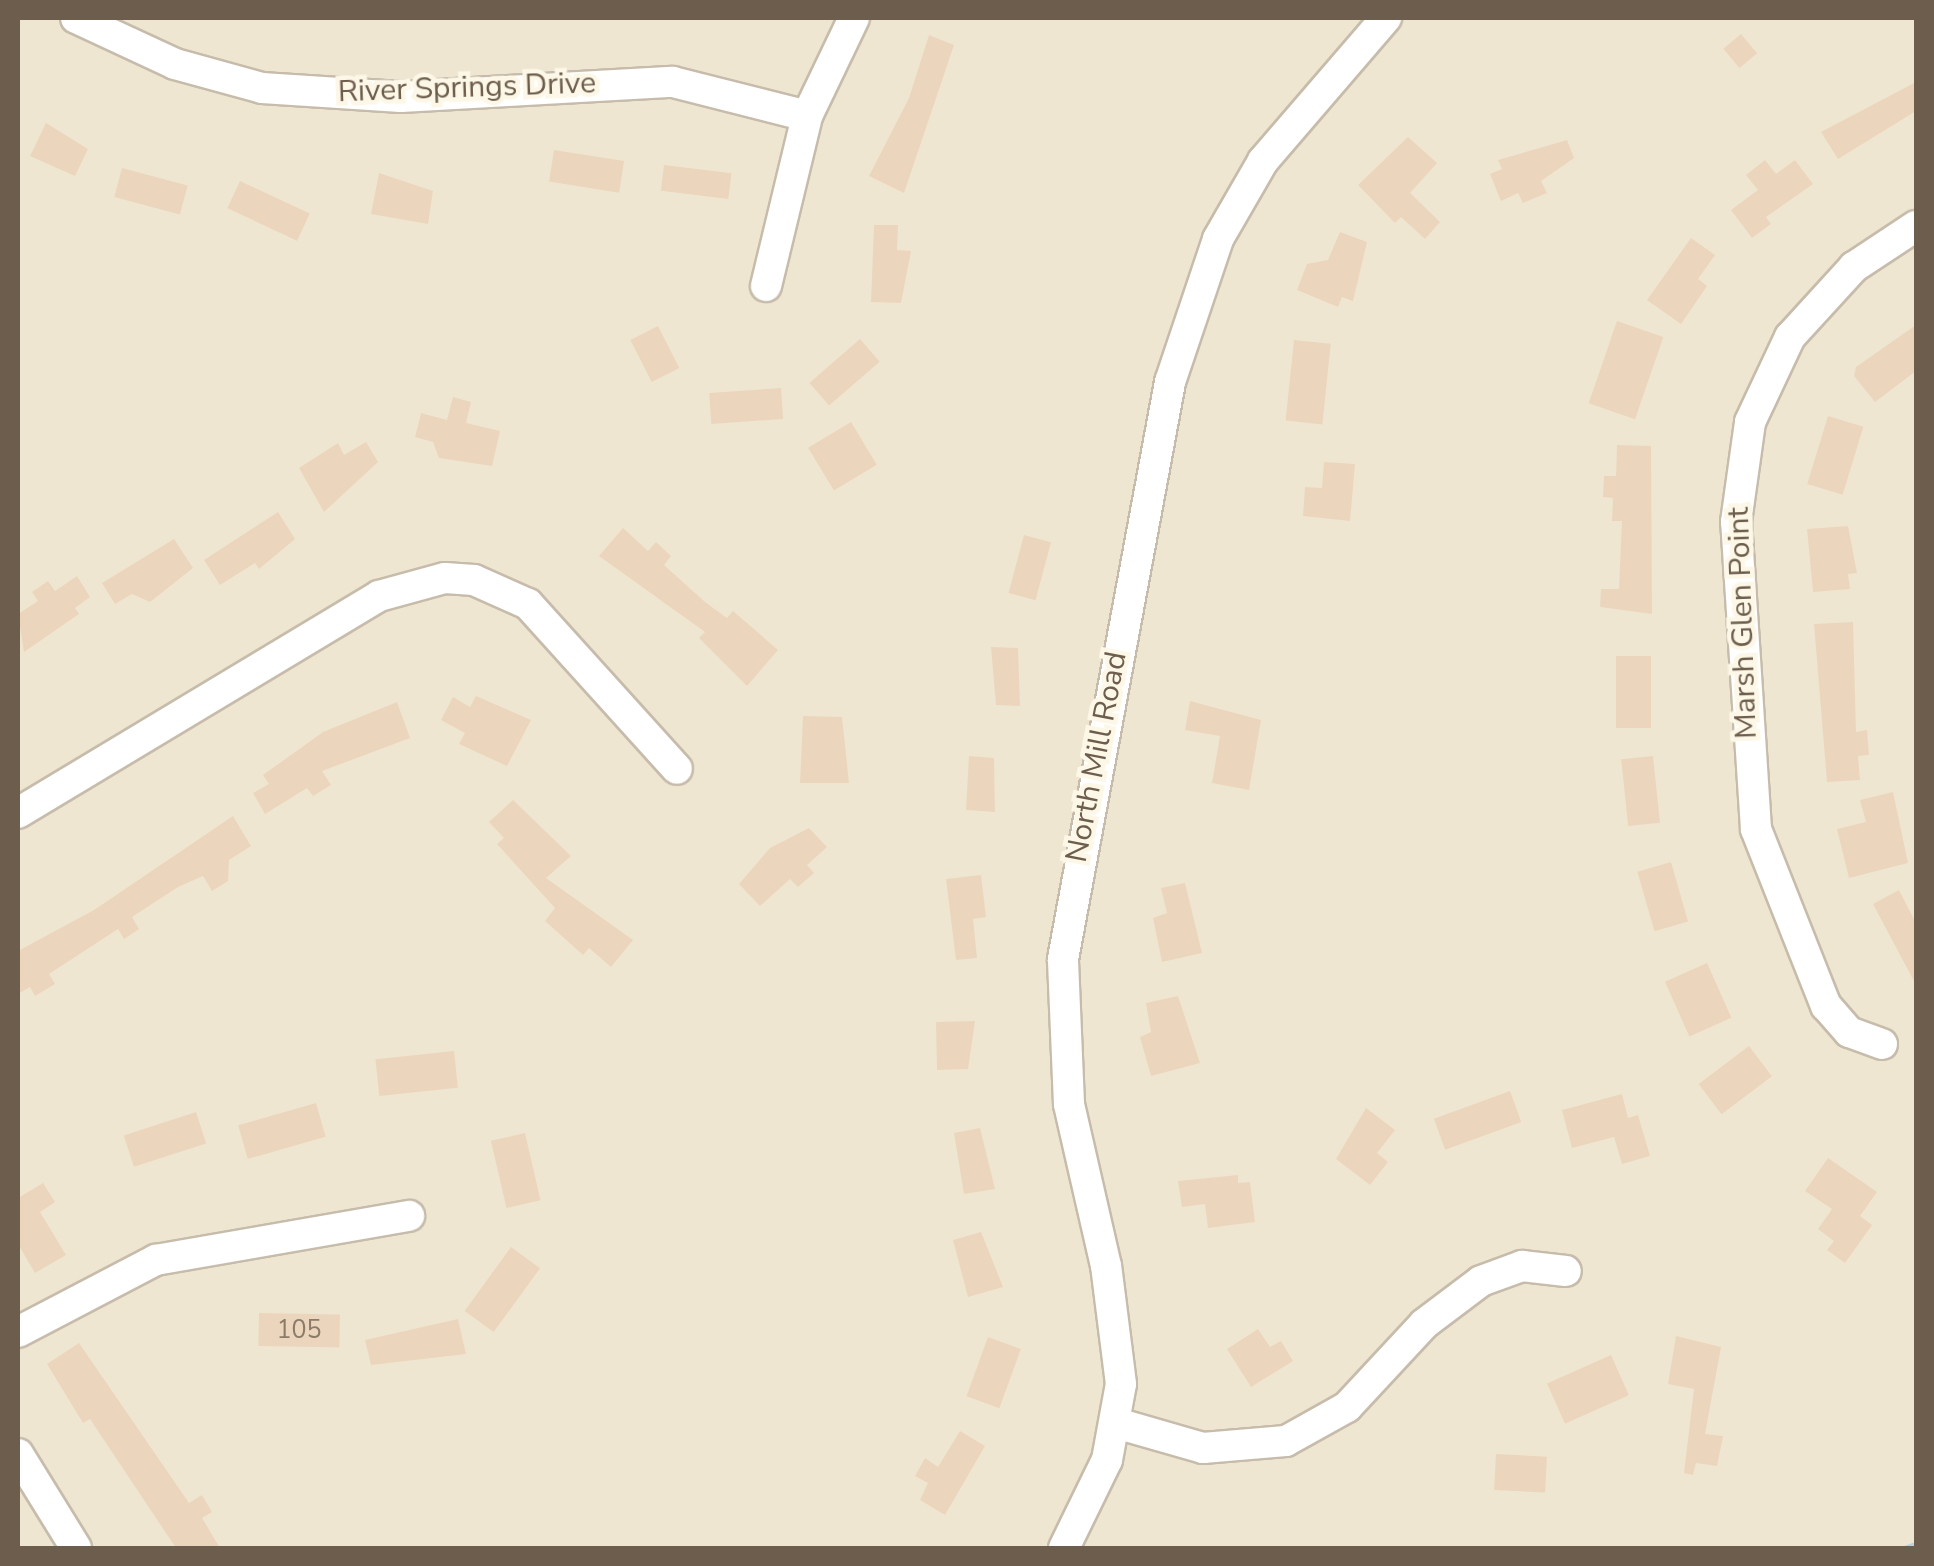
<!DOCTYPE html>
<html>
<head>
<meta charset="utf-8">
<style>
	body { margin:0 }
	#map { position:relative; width:1934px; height:1566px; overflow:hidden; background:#f9f3e2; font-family:"Nunito Sans",sans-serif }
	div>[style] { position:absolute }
	.residential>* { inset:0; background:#efe6d1; transform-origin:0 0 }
	.stream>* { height:6px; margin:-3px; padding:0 3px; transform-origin:3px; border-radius:3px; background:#b9d4df }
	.building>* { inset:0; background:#ebd6bd; transform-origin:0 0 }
	.roads { filter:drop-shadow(2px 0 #c7bcab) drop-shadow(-2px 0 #c7bcab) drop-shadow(0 2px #c7bcab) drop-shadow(0 -2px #c7bcab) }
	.minor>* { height:30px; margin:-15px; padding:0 15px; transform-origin:15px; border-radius:15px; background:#fff }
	span { translate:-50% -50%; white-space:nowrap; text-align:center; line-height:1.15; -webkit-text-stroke:9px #fcf7e7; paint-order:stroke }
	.number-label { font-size:25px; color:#8c7b68 }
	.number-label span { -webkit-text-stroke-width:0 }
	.street-label { font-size:30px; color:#6d5d4c }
	.frame { position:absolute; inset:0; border:20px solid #6d5d4c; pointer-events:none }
</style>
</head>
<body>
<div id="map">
	<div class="residential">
		<div style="left:18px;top:18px;width:1898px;height:1530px"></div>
	</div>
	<div class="stream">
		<div style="left:1907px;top:1548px;width:9px;rotate:-18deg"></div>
	</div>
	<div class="building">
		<div style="left:1741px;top:34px;width:25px;height:23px;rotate:50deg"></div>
		<div style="clip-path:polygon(929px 35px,954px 45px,904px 193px,869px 176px,909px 98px)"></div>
		<div style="clip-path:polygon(1916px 82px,1916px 111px,1838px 159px,1821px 132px)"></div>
		<div style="clip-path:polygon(46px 123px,88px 149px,75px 176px,30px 156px)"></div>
		<div style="clip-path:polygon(1408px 137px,1437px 163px,1410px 193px,1440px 222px,1425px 239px,1401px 217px,1395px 223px,1358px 185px)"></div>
		<div style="clip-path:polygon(1567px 140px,1574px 158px,1541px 181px,1547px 193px,1523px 203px,1518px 193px,1501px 201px,1490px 174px,1502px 169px,1498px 160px)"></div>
		<div style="left:554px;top:150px;width:71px;height:32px;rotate:9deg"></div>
		<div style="clip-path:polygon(1765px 160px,1776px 174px,1795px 160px,1813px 184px,1766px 217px,1771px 224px,1752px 238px,1731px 210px,1758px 190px,1746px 175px)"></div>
		<div style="left:664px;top:165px;width:68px;height:26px;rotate:7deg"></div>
		<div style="left:122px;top:168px;width:68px;height:30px;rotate:15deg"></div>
		<div style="clip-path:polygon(379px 173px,433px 191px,428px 224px,371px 214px)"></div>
		<div style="left:240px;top:181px;width:77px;height:30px;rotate:25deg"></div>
		<div style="clip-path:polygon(874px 225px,898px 225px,897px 250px,911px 251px,901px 303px,871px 302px)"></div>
		<div style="clip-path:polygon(1340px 232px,1367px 242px,1353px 301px,1342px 297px,1338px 307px,1297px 290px,1307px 264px,1328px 260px)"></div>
		<div style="clip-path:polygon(1691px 238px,1715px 255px,1698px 279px,1707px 286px,1681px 324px,1647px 300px)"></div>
		<div style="left:1617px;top:321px;width:49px;height:87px;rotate:19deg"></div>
		<div style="clip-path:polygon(1916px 325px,1916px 371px,1875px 402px,1854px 376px,1856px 367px)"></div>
		<div style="left:658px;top:326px;width:47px;height:31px;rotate:63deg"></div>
		<div style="left:860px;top:339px;width:30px;height:67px;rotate:49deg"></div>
		<div style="left:1294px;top:340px;width:37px;height:81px;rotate:6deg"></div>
		<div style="left:781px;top:388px;width:31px;height:72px;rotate:86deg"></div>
		<div style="clip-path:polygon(453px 397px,471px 402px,466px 423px,500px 431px,492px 466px,439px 458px,433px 442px,415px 437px,421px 413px,447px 420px)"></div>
		<div style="left:1828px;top:416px;width:37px;height:71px;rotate:17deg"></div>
		<div style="left:851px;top:422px;width:50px;height:50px;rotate:59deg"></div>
		<div style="clip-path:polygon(366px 442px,378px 462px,324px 512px,299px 468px,338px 443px,344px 455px)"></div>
		<div style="clip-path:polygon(1617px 445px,1651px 446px,1652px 614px,1600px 607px,1601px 589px,1619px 589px,1622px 521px,1612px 521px,1613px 498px,1603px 497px,1604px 476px,1616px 476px)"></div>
		<div style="clip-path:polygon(1324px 462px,1355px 464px,1350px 521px,1303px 516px,1305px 487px,1322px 488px)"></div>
		<div style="clip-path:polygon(278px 512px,295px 539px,259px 569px,255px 563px,220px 585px,204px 560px)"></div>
		<div style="clip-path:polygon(1848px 526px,1857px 573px,1848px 574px,1850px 589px,1813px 592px,1807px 529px)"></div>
		<div style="clip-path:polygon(623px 528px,648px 551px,656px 542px,671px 556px,664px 565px,705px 602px,727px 618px,733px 611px,778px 650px,747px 686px,699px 638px,705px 632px,599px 556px)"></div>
		<div style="left:1024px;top:535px;width:28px;height:60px;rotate:15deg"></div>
		<div style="clip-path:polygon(174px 539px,193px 568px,150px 602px,132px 594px,115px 604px,102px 583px)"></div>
		<div style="clip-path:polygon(77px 576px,90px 597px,75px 608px,79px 614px,24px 652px,18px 614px,38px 601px,32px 592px,48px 581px,55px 591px)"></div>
		<div style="clip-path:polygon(1853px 622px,1856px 732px,1867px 730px,1869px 755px,1858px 756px,1860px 780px,1827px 782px,1814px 624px)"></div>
		<div style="clip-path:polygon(991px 647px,1018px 648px,1020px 706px,996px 705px)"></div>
		<div style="left:1616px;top:656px;width:35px;height:72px"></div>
		<div style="clip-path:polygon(476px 696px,531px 720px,507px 766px,459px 744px,465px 733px,441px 720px,453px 697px,470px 707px)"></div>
		<div style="clip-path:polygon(1190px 701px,1261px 720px,1249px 790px,1212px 783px,1220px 736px,1185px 730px)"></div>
		<div style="clip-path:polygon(397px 702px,410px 738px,322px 771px,331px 785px,313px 796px,307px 788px,265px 814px,253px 793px,269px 784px,263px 775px,323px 732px)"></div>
		<div style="clip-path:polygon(803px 716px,842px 717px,849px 783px,800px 783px)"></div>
		<div style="clip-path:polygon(969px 756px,994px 758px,995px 812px,966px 810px)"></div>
		<div style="left:1653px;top:756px;width:67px;height:32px;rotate:84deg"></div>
		<div style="clip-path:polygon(1893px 792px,1908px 863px,1849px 878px,1837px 829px,1866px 822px,1860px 800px)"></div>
		<div style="clip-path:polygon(513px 800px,571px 856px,546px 878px,633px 940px,611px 967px,589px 948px,583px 955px,545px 921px,555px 908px,497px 844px,504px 838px,489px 822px)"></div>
		<div style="clip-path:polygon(233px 816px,251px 846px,229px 860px,228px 881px,212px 891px,203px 876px,178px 887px,132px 917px,139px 929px,124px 939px,118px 929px,49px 974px,55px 984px,35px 996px,30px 987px,18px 994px,18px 951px,94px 910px)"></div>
		<div style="clip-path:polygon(809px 828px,827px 847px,807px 865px,814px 873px,798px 887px,790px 879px,760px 906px,739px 884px,770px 848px)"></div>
		<div style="left:1671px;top:862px;width:62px;height:35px;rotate:74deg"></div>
		<div style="clip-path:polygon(981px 875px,986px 917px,973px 919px,977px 958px,956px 960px,946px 879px)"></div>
		<div style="clip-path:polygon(1185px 883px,1202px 953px,1162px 962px,1153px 918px,1167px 913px,1161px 888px)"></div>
		<div style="clip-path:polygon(1899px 890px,1916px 923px,1916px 985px,1873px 904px)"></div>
		<div style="left:1707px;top:963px;width:60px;height:46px;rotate:66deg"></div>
		<div style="clip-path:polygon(1178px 996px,1200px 1063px,1151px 1076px,1140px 1037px,1151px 1032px,1146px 1003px)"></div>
		<div style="clip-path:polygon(975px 1021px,968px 1069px,937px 1070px,936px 1022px)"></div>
		<div style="left:1749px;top:1046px;width:38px;height:63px;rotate:53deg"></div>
		<div style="left:454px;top:1051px;width:37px;height:79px;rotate:84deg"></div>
		<div style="left:1510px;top:1091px;width:33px;height:81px;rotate:70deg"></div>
		<div style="clip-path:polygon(1622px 1094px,1628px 1118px,1638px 1115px,1650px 1156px,1622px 1164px,1614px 1137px,1572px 1148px,1562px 1110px)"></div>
		<div style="left:316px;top:1103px;width:35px;height:81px;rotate:74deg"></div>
		<div style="clip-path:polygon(1366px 1108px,1395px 1130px,1377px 1153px,1388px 1162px,1370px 1185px,1336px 1159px)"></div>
		<div style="left:196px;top:1112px;width:33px;height:76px;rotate:72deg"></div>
		<div style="clip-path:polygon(980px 1128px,995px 1189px,964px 1194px,954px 1133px)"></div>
		<div style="left:525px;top:1133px;width:69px;height:35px;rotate:77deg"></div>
		<div style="clip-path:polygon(1828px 1158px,1877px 1192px,1860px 1216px,1872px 1225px,1845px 1263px,1827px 1250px,1834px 1241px,1818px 1229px,1832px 1209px,1805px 1191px)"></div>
		<div style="clip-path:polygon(1238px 1175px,1238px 1183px,1250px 1182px,1255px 1222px,1208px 1228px,1205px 1204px,1182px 1207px,1178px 1181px)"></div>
		<div style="clip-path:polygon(43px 1183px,55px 1202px,40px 1212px,66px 1255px,35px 1273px,18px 1244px,18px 1198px)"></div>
		<div style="clip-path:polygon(981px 1232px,1003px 1287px,968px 1297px,953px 1240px)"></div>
		<div style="left:511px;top:1247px;width:36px;height:79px;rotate:36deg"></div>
		<div style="left:259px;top:1313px;width:81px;height:33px;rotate:1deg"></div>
		<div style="clip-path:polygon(458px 1319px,466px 1354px,371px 1365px,365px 1340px)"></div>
		<div style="clip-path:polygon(1258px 1329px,1270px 1347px,1281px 1341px,1293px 1361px,1251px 1387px,1227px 1349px)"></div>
		<div style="clip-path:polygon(1676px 1336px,1721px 1347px,1705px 1434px,1723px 1436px,1717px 1466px,1696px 1463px,1693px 1475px,1684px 1473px,1694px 1389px,1668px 1384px)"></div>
		<div style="left:988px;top:1337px;width:35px;height:63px;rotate:20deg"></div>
		<div style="clip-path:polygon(79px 1343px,189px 1503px,202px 1495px,212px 1512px,202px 1518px,220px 1548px,176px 1548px,90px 1419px,83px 1423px,47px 1364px)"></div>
		<div style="left:1611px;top:1355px;width:44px;height:70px;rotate:66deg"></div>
		<div style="clip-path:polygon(960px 1431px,985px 1446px,945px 1515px,920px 1500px,928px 1483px,915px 1476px,925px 1458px,938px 1467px)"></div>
		<div style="left:1496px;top:1454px;width:51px;height:36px;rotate:3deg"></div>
	</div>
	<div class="roads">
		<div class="minor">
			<div style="left:76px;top:18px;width:109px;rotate:24.9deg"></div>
			<div style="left:175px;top:64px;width:90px;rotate:15.4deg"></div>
			<div style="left:262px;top:88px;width:139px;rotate:3.7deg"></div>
			<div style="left:401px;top:97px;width:272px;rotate:-3.2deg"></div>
			<div style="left:673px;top:82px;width:138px;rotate:14.2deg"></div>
			<div style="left:766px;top:286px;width:175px;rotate:-76.4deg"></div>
			<div style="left:807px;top:116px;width:109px;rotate:-64.4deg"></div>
			<div style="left:18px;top:813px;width:421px;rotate:-31deg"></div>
			<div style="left:379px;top:596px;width:68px;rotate:-15.3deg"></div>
			<div style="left:445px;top:578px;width:29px;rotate:4deg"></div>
			<div style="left:474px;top:580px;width:59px;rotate:24deg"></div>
			<div style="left:528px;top:604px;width:222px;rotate:47.9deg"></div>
			<div style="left:1882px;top:1044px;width:35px;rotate:-160deg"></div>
			<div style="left:1849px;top:1032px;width:35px;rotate:-131deg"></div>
			<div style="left:1826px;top:1006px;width:190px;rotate:-111.6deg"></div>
			<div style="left:1756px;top:829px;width:308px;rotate:-93.7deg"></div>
			<div style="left:1736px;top:522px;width:101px;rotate:-82deg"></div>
			<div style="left:1750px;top:422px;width:94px;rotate:-64.8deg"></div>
			<div style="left:1790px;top:337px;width:95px;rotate:-47.6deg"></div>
			<div style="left:1854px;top:267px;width:74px;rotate:-33.5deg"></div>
			<div style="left:18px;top:1332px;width:156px;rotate:-27.6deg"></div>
			<div style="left:156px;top:1260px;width:257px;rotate:-9.9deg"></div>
			<div style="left:1116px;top:1423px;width:91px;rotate:16deg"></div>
			<div style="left:1203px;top:1448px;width:83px;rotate:-4.8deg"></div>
			<div style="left:1286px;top:1441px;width:70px;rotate:-29.1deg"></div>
			<div style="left:1347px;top:1407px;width:113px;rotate:-47.1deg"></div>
			<div style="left:1424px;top:1324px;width:71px;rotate:-37deg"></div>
			<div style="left:1481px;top:1281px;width:44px;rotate:-20.1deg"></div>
			<div style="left:1522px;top:1266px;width:44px;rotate:6.5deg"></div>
			<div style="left:18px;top:1454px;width:110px;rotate:58.3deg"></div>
			<div style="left:1064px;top:1548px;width:98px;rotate:-64deg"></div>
			<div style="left:1107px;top:1460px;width:77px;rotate:-79.6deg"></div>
			<div style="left:1121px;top:1384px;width:119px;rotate:-97.2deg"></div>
			<div style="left:1106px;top:1266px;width:166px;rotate:-102.9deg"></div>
			<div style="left:1069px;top:1104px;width:145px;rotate:-92.4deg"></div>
			<div style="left:1063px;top:959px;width:587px;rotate:-79.49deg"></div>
			<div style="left:1170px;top:382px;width:151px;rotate:-71.4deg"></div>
			<div style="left:1218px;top:239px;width:90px;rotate:-60deg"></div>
			<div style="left:1263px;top:161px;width:189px;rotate:-49.3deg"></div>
		</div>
	</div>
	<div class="number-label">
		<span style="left:299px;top:1330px">105</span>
	</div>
	<div class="street-label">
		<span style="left:467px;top:88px;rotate:-2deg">River Springs Drive</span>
		<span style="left:1743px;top:623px;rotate:-92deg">Marsh Glen Point</span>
		<span style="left:1097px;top:757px;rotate:-79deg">North Mill Road</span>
	</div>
	<div class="frame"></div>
</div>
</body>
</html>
